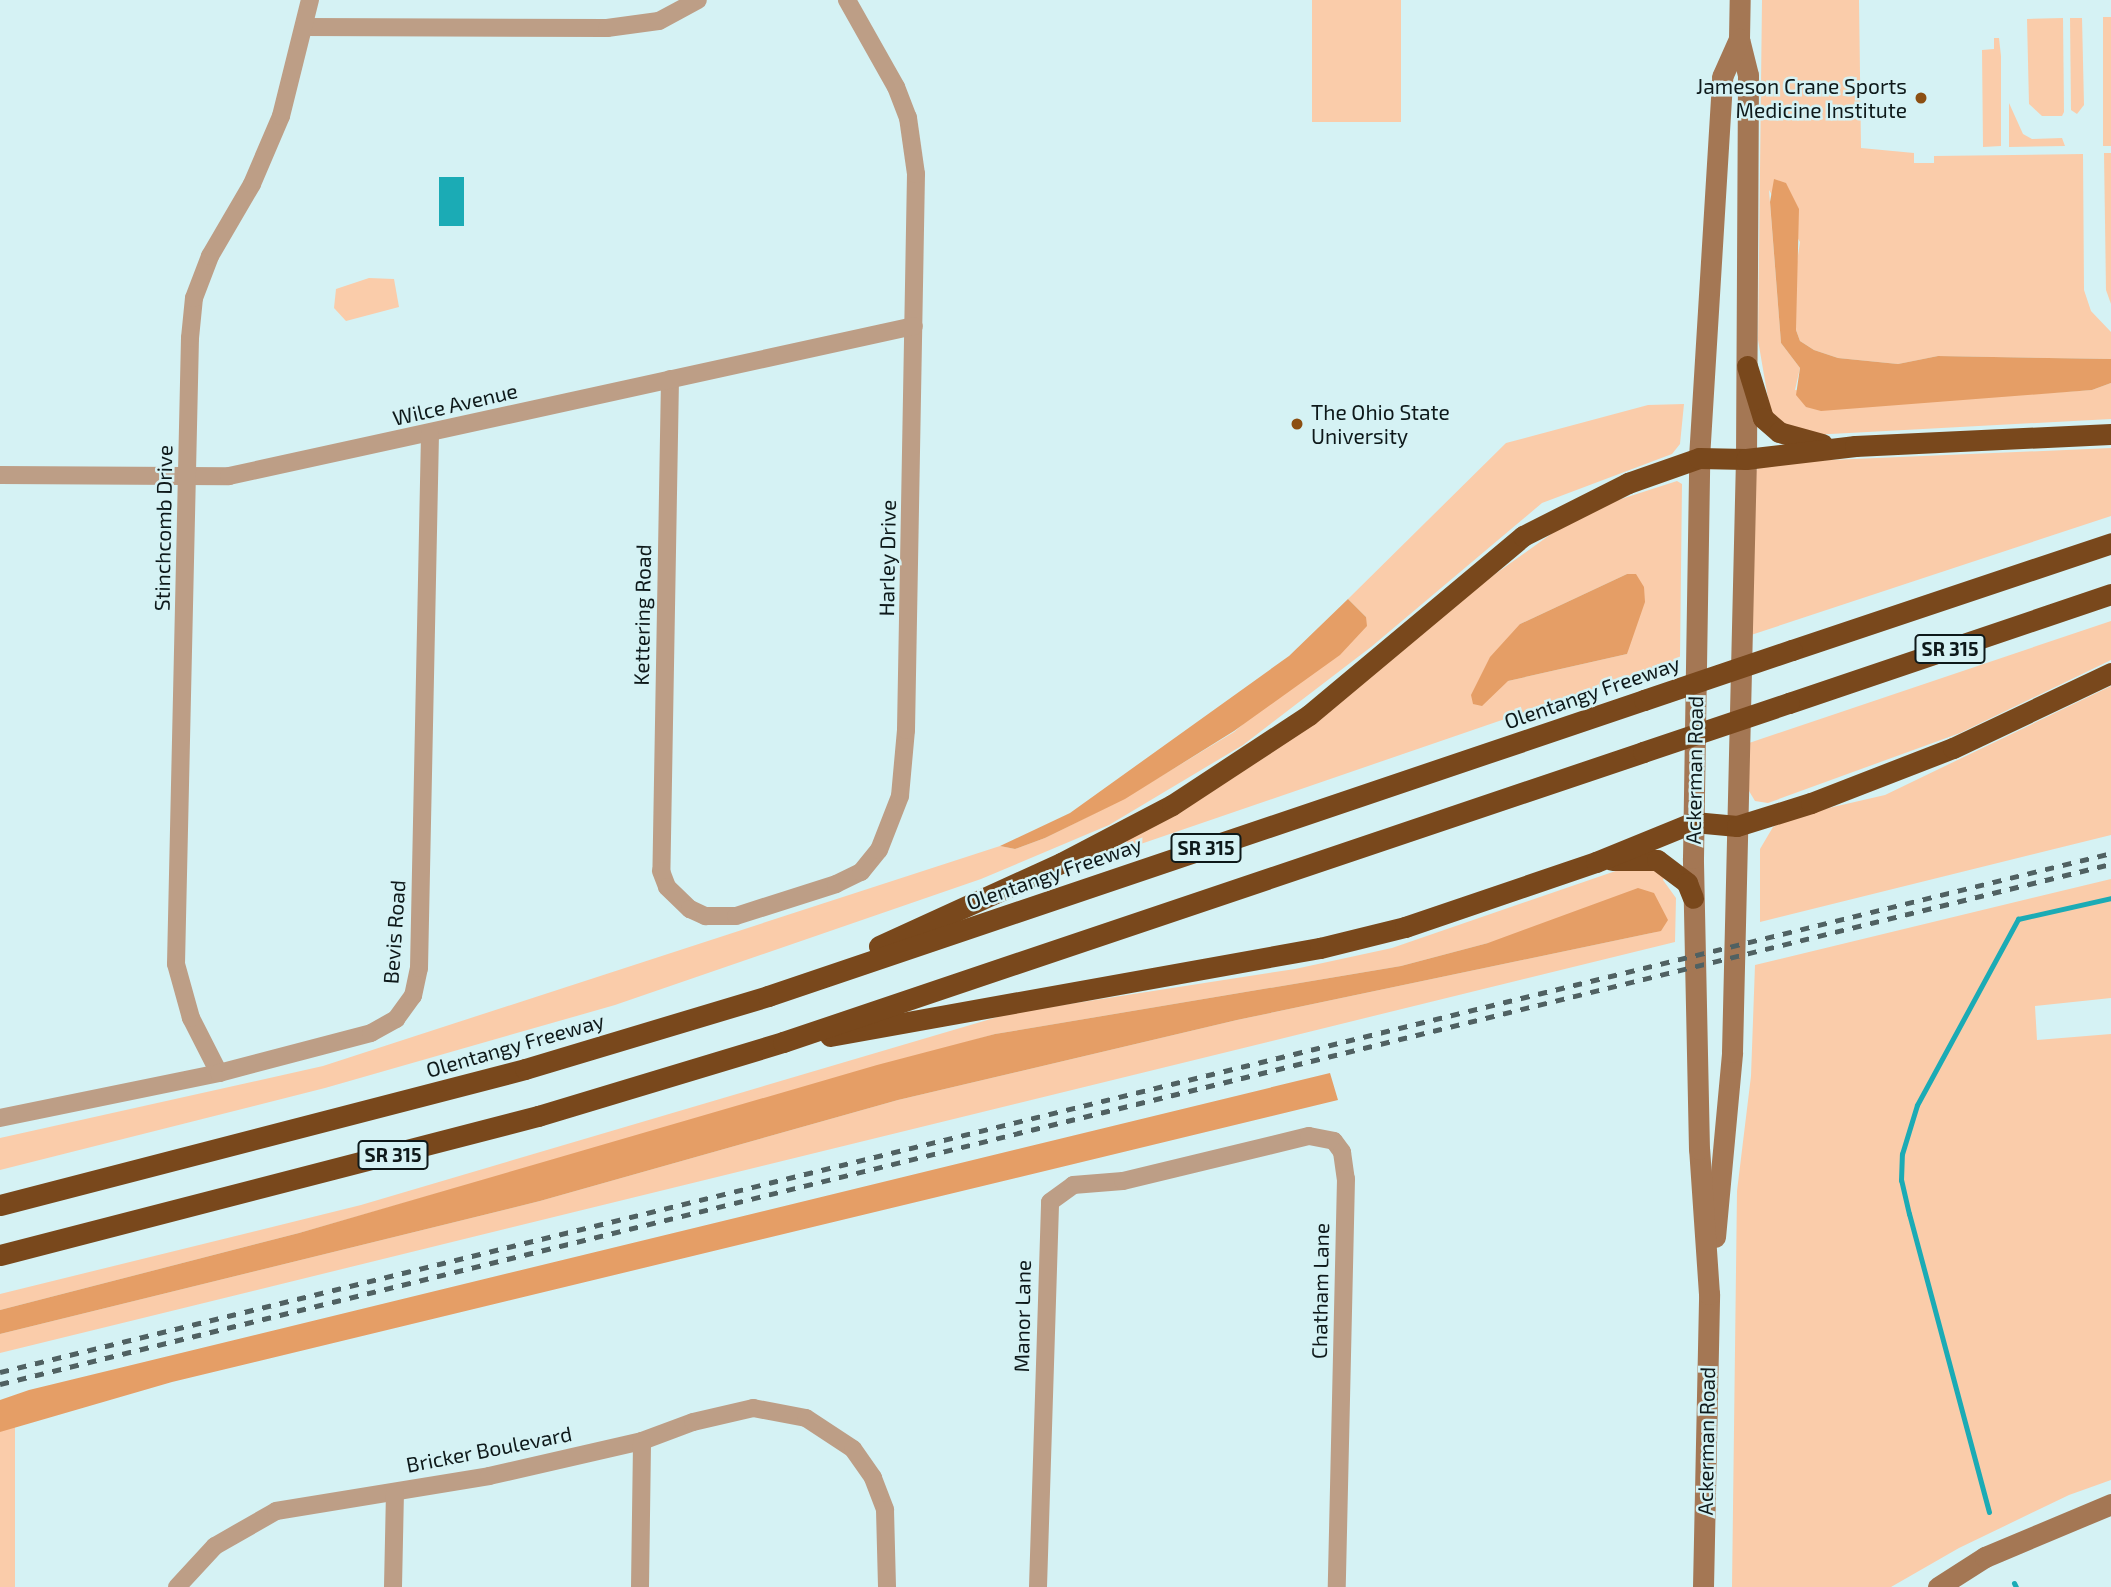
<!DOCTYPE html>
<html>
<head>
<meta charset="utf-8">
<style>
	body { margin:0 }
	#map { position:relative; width:2111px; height:1587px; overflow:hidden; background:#d5f2f4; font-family:"Exo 2",sans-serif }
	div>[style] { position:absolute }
	.green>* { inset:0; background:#faccaa; transform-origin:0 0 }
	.forest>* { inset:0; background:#e59e66 }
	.water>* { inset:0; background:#1babb5; transform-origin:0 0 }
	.stream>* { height:5px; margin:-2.5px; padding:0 2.5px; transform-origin:2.5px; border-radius:2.5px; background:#1babb5 }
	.street>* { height:18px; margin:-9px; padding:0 9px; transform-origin:9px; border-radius:9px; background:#bd9e86 }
	.secondary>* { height:21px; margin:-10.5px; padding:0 10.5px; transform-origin:10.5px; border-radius:10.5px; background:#a47754 }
	.highway>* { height:21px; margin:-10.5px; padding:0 10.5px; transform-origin:10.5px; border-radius:10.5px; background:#79481c }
	.rail>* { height:5px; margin-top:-2.5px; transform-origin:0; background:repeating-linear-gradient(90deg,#506162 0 9px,transparent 0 18px) }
	.highway-bridge>* { height:21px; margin:-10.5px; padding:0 10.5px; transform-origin:10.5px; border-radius:10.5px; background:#79481c }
	.dots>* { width:19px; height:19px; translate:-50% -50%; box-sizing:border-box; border:4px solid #d5f2f4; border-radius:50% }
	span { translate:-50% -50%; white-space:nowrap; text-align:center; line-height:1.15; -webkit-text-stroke:5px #d5f2f4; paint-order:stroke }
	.shield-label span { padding:2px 5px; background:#d5f2f4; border:2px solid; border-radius:5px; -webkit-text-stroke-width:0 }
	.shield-label { font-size:19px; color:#0e191a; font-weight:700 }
	.poi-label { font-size:21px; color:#0e191a }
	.right { translate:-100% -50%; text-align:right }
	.left { translate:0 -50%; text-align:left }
	.street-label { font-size:21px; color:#0e191a }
</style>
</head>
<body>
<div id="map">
	<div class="green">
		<div style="left:1312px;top:0;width:89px;height:122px"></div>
		<div style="clip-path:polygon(1762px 0,1859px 0,1861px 148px,1914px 153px,1914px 163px,1934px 163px,1934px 156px,2083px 154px,2084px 290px,2091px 311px,2111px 332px,2111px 359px,1938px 356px,1898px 364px,1838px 358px,1814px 350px,1800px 341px,1796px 330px,1795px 275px,1800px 242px,1769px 190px,1781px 343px,1800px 368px,1795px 390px,1926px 401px,2092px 390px,2111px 383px,2111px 419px,1812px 435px,1796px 434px,1771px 416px,1758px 340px)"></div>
		<div style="left:2103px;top:17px;width:8px;height:129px"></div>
		<div style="clip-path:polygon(2063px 18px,2064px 112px,2062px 116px,2042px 116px,2029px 104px,2027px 19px)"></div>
		<div style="clip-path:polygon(2070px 18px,2082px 18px,2084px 105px,2077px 114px,2071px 110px)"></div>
		<div style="clip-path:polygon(1994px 38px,1999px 38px,2001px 56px,2001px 146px,1983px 147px,1982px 50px,1994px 49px)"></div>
		<div style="clip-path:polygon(2009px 103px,2023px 134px,2032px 139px,2062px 138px,2065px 146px,2009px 147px)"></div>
		<div style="clip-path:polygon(2104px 153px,2111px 153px,2111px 304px,2106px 290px)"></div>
		<div style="clip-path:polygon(369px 278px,394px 279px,399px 307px,346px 321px,334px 308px,336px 289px)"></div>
		<div style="clip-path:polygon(1684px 404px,1680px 444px,1672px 454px,1542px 503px,1371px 647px,1243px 745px,1109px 825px,981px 879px,615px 1005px,325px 1088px,0 1170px,0 1138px,323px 1066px,1000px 846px,1015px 849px,1045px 838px,1125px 798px,1234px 732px,1366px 617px,1348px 599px,1506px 443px,1648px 405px)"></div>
		<div style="clip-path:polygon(2111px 448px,2111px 516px,1751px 635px,1756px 471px,1762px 463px)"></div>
		<div style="clip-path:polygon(evenodd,1677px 481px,1682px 484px,1680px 659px,1129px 848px,1126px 840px,1198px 800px,1320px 719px,1456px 602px,1554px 532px,1612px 502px,1677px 481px,1627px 574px,1636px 575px,1627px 654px,1508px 681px,1520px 624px,1627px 574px)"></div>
		<div style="clip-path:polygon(2111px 621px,2111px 660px,1960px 733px,1768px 803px,1755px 801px,1749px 791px,1749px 743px)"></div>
		<div style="clip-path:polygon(2111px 686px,2111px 835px,1760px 922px,1760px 849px,1773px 827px,1794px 816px,1885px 795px)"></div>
		<div style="clip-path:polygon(1636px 864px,1666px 873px,1663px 880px,1676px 898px,1675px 942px,0 1353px,0 1334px,540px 1201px,898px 1100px,1237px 1020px,1656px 932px,1488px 943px,1401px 966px,995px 1034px,299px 1233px,0 1310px,0 1294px,361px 1205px,1011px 1013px,1295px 969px,1392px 948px)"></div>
		<div style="clip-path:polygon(2111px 879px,2111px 998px,2035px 1006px,2037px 1040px,2111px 1034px,2111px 1480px,2069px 1495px,1959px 1548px,1891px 1587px,1732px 1587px,1737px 1191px,1751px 1076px,1755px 965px)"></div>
		<div style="left:15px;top:1427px;width:160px;height:18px;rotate:90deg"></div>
	</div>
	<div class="forest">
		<div style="clip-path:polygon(1774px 179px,1786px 183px,1799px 209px,1796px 330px,1800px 341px,1814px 350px,1838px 358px,1898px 364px,1938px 356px,2111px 359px,2111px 383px,2092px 390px,1821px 411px,1806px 407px,1796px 395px,1800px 368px,1781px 343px,1770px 202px)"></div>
		<div style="clip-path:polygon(1627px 574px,1636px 574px,1644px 587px,1645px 602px,1627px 654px,1508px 681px,1482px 706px,1473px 704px,1471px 695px,1490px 657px,1520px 624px)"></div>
		<div style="clip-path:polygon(1348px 599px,1366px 617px,1367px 626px,1340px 655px,1234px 731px,1125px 799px,1045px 838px,1015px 849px,1000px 846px,1070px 813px,1289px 656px)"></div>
		<div style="clip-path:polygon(1638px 888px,1654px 893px,1668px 920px,1661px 931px,1237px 1020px,898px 1100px,540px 1201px,0 1334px,0 1310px,299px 1233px,877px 1065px,995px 1034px,1401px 966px,1488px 943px)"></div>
		<div style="clip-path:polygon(1330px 1073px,1338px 1100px,172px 1382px,0 1432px,0 1400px,29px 1390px)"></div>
	</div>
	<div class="water">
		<div style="left:439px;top:177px;width:25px;height:49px"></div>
	</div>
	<div class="stream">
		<div style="left:1989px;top:1512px;width:309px;rotate:-105deg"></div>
		<div style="left:1909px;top:1214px;width:35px;rotate:-103deg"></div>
		<div style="left:1901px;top:1180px;width:26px;rotate:-88deg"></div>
		<div style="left:1902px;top:1154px;width:51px;rotate:-73deg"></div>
		<div style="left:1917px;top:1105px;width:212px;rotate:-61.5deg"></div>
		<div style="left:2018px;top:919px;width:95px;rotate:-12.7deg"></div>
		<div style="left:2014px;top:1583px;width:4px;rotate:63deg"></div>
	</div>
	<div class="street">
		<div style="left:305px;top:27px;width:302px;rotate:0.2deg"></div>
		<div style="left:607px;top:28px;width:52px;rotate:-7.7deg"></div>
		<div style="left:659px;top:21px;width:44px;rotate:-28.3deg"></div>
		<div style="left:670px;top:379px;width:492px;rotate:91deg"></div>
		<div style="left:661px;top:871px;width:17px;rotate:69deg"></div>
		<div style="left:667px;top:887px;width:32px;rotate:44deg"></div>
		<div style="left:690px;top:909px;width:17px;rotate:25deg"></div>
		<div style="left:705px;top:916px;width:31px"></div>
		<div style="left:736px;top:916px;width:105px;rotate:-17.7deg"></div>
		<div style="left:836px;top:884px;width:28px;rotate:-26deg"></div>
		<div style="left:861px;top:872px;width:28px;rotate:-51deg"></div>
		<div style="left:879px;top:850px;width:58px;rotate:-68.7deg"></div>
		<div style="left:900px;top:796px;width:66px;rotate:-84.8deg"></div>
		<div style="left:906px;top:730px;width:556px;rotate:-88.97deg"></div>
		<div style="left:916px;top:174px;width:57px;rotate:-98.1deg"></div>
		<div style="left:908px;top:118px;width:33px;rotate:-111deg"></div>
		<div style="left:896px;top:87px;width:100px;rotate:-119.4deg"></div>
		<div style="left:0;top:475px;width:229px;rotate:0.3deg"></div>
		<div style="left:229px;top:476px;width:701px;rotate:-12.35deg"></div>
		<div style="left:219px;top:1073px;width:62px;rotate:-117deg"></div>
		<div style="left:191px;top:1018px;width:56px;rotate:-105.5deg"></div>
		<div style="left:176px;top:964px;width:626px;rotate:-88.72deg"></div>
		<div style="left:190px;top:338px;width:40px;rotate:-84.3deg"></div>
		<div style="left:194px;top:298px;width:45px;rotate:-69.1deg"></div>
		<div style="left:210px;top:256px;width:83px;rotate:-59.7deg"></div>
		<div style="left:252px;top:184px;width:74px;rotate:-66.9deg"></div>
		<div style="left:281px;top:116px;width:120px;rotate:-76deg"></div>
		<div style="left:0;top:1118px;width:224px;rotate:-11.6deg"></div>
		<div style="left:219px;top:1073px;width:157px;rotate:-14.7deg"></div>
		<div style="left:371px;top:1033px;width:29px;rotate:-29deg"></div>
		<div style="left:396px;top:1019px;width:29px;rotate:-54deg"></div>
		<div style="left:413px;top:996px;width:29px;rotate:-78deg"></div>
		<div style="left:419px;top:968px;width:534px;rotate:-88.82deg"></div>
		<div style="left:177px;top:1587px;width:56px;rotate:-47.2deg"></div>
		<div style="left:215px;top:1546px;width:70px;rotate:-29.8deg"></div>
		<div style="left:276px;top:1511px;width:216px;rotate:-9.3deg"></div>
		<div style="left:489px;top:1476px;width:157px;rotate:-12.9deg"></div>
		<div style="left:642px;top:1441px;width:54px;rotate:-20.4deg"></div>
		<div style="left:693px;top:1422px;width:62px;rotate:-13.1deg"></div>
		<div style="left:753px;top:1408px;width:54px;rotate:10.7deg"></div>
		<div style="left:806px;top:1418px;width:56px;rotate:33.4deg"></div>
		<div style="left:853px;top:1449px;width:35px;rotate:55deg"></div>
		<div style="left:873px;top:1478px;width:34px;rotate:69deg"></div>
		<div style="left:885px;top:1510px;width:77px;rotate:88.5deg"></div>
		<div style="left:393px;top:1587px;width:95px;rotate:-88.8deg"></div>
		<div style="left:640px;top:1587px;width:146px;rotate:-89.2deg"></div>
		<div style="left:1038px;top:1587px;width:385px;rotate:-88.2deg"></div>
		<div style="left:1050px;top:1202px;width:29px;rotate:-36deg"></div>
		<div style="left:1073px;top:1185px;width:50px;rotate:-4.6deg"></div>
		<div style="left:1123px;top:1181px;width:191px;rotate:-13.6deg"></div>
		<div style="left:1309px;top:1136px;width:25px;rotate:11deg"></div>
		<div style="left:1334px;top:1141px;width:14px;rotate:54deg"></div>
		<div style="left:1342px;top:1152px;width:27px;rotate:82deg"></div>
		<div style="left:1346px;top:1179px;width:408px;rotate:91.3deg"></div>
	</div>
	<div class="secondary">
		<div style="left:1715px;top:1237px;width:186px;rotate:-84.7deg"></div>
		<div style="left:1732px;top:1052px;width:593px;rotate:-88.65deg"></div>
		<div style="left:1746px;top:459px;width:384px;rotate:-89.7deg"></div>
		<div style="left:1748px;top:75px;width:37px;rotate:-104deg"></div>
		<div style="left:1739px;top:39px;width:39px;rotate:-89deg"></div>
		<div style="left:1703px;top:1587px;width:293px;rotate:-88.8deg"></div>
		<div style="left:1709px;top:1294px;width:145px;rotate:-93.9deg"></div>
		<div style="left:1699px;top:1149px;width:291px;rotate:-91.2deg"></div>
		<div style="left:1693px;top:858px;width:400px;rotate:-89.1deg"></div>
		<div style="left:1699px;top:458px;width:382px;rotate:-86.5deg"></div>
		<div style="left:1722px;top:77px;width:42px;rotate:-65.9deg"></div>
		<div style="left:1938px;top:1587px;width:56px;rotate:-32.6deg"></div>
		<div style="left:1985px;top:1557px;width:137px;rotate:-22.8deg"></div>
	</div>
	<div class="highway">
		<div style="left:1747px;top:366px;width:54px;rotate:72.9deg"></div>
		<div style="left:1763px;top:418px;width:21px;rotate:41deg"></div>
		<div style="left:1779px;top:432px;width:45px;rotate:15.6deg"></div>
		<div style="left:1792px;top:650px;width:336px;rotate:-18.5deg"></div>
		<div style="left:1789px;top:703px;width:340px;rotate:-18.7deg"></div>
		<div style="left:1612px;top:860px;width:45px"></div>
		<div style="left:1657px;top:860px;width:38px;rotate:37deg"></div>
		<div style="left:1687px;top:883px;width:16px;rotate:68deg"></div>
		<div style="left:879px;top:946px;width:200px;rotate:-24.5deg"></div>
		<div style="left:1061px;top:863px;width:125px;rotate:-27.6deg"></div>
		<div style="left:1172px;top:805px;width:164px;rotate:-33.3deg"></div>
		<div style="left:1309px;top:715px;width:279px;rotate:-39.9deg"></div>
		<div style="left:1523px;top:536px;width:118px;rotate:-26.8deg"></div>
		<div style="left:1628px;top:483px;width:75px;rotate:-19.4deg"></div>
		<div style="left:1699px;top:458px;width:47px;rotate:1.2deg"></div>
		<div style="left:1746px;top:459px;width:110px;rotate:-6.8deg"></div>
		<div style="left:1855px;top:446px;width:256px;rotate:-2.7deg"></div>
		<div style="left:830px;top:1036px;width:498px;rotate:-10.2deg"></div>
		<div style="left:1320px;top:948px;width:88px;rotate:-13.9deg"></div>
		<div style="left:1405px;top:927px;width:202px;rotate:-18.8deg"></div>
		<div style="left:1596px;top:862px;width:106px;rotate:-22.2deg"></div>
		<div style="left:1694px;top:822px;width:43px;rotate:5.3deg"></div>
		<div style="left:1737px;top:826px;width:77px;rotate:-17.3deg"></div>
		<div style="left:1811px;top:803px;width:152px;rotate:-21.2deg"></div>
		<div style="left:1953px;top:748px;width:175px;rotate:-25.4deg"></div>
		<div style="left:0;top:1205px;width:542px;rotate:-14.52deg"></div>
		<div style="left:525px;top:1069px;width:254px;rotate:-16.7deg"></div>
		<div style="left:768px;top:996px;width:925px;rotate:-18.67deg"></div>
		<div style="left:0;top:1255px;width:556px;rotate:-14.49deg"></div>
		<div style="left:538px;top:1116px;width:256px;rotate:-16.8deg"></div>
		<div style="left:783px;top:1042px;width:908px;rotate:-18.63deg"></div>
	</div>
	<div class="rail">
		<div style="left:0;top:1372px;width:2174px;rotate:-13.81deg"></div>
		<div style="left:0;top:1384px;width:2174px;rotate:-13.84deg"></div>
	</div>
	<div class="highway-bridge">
		<div style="left:1644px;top:700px;width:156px;rotate:-18.7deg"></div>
		<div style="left:1643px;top:752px;width:154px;rotate:-18.6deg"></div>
	</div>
	<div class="dots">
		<div style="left:1921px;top:98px;background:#8c4f12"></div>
		<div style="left:1297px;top:424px;background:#8c4f12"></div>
	</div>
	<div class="shield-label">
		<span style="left:1950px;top:649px">SR 315</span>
		<span style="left:1206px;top:848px">SR 315</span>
		<span style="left:393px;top:1155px">SR 315</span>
	</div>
	<div class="poi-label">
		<span class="right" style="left:1907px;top:98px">Jameson Crane Sports<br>Medicine Institute</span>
		<span class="left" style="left:1311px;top:424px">The Ohio State<br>University</span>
	</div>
	<div class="street-label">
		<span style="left:455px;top:404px;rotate:-13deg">Wilce Avenue</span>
		<span style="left:163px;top:528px;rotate:-89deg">Stinchcomb Drive</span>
		<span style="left:887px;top:558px;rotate:-89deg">Harley Drive</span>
		<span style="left:642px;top:615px;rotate:-89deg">Kettering Road</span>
		<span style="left:1592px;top:692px;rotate:-19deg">Olentangy Freeway</span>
		<span style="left:1694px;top:770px;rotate:-89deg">Ackerman Road</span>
		<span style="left:1054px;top:873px;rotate:-19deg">Olentangy Freeway</span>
		<span style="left:394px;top:932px;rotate:-86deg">Bevis Road</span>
		<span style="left:515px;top:1045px;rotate:-16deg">Olentangy Freeway</span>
		<span style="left:1320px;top:1291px;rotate:-89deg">Chatham Lane</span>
		<span style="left:1022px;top:1316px;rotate:-89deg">Manor Lane</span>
		<span style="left:1706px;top:1441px;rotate:-89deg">Ackerman Road</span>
		<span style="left:489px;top:1449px;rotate:-11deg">Bricker Boulevard</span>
	</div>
</div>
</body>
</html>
